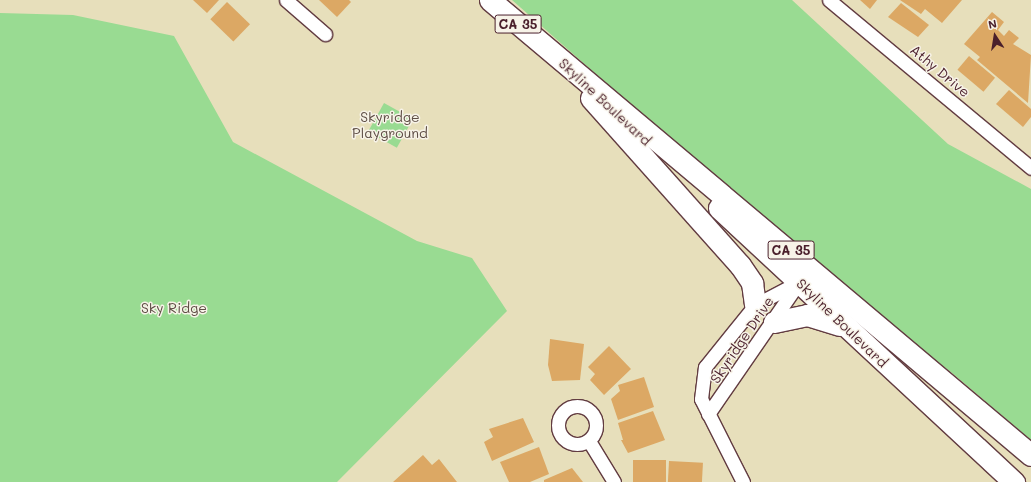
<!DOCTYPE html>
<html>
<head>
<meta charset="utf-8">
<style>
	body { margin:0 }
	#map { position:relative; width:1031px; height:482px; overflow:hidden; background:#e7dfbb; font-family:Mali,sans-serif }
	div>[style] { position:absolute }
	.green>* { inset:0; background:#99db92; transform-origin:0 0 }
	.building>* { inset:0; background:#dca864; transform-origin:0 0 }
	.roads { filter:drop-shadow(1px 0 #623c41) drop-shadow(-1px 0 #623c41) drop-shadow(0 1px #623c41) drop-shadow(0 -1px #623c41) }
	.street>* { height:13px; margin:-6.5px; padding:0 6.5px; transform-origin:6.5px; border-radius:6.5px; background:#fff }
	.street>.ring { margin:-6.5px; padding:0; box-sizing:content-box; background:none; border:13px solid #fff; border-radius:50% }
	.primary>* { height:21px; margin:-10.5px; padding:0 10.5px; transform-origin:10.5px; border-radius:10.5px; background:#fff }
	span { translate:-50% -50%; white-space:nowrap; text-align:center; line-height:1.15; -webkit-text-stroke:3px #f7f3e8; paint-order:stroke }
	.shield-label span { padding:1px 3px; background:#f7f3e8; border:1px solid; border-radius:3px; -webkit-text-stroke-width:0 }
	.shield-label { font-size:13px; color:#4a1f2b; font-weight:700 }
	.street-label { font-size:14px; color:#4a1f2b }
	.park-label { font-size:14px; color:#5e4e45 }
	.north { position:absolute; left:975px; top:16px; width:40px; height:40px; -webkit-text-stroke:3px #f7f3e8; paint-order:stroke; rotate:348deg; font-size:11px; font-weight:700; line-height:16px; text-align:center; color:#4a1f2b }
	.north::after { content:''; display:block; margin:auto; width:14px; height:18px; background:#4a1f2b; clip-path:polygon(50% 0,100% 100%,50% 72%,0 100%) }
</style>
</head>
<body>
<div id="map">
	<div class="green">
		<div style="clip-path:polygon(512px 0,792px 0,948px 144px,1031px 189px,1031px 440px,952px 373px,806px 260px)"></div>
		<div style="clip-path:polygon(0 13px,73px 15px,174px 36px,233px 142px,417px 241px,472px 258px,507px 311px,337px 482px,0 482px)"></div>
		<div style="left:384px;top:103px;width:33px;height:33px;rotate:29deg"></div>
	</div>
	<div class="building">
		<div style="clip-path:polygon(193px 0,219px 0,207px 13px)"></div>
		<div style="clip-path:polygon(319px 0,349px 0,351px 2px,337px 17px)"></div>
		<div style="clip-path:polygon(860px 0,877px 0,870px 9px)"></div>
		<div style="clip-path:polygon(900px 0,962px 0,942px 23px,925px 9px,921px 14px)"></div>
		<div style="left:227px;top:2px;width:32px;height:24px;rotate:44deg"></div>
		<div style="clip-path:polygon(901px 3px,929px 25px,918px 37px,888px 17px)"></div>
		<div style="clip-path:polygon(992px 12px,1004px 22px,998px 30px,1004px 36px,1009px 30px,1019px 38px,1013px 44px,1031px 55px,1028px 103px,977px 60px,980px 57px,964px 44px)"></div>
		<div style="left:969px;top:56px;width:34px;height:18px;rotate:40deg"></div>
		<div style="clip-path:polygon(1009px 90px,1031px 109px,1031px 117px,1023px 127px,996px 104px)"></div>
		<div style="clip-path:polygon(550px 339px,584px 344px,580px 380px,552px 381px,548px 365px)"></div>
		<div style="clip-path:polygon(609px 346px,631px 369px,604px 395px,590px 380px,595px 374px,588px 367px)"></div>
		<div style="clip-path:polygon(644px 377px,654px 407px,618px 420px,611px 399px,620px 391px,618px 385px)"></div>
		<div style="clip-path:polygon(653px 411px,665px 440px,628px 453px,621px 440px,623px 440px,618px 423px)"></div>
		<div style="clip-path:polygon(523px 418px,534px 442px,492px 461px,484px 442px,493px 437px,489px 429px)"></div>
		<div style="clip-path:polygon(539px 447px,549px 474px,530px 482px,509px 482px,500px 462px)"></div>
		<div style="clip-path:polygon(423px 455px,432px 465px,439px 459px,457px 482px,393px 482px)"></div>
		<div style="left:633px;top:460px;width:33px;height:22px"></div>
		<div style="left:669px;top:461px;width:34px;height:21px;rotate:3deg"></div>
		<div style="clip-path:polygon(572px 468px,583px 482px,544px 482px,544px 480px)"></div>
	</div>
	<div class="roads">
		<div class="street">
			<div style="left:286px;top:0;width:52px;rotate:41.1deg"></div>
			<div style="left:829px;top:0;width:263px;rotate:39.7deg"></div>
			<div class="ring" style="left:558px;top:406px;width:25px;height:25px"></div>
			<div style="left:708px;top:414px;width:160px;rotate:-55.4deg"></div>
			<div style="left:589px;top:441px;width:48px;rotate:58.6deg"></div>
			<div style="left:743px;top:482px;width:93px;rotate:-116.8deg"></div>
			<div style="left:701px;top:399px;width:32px;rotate:-83deg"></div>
			<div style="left:705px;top:367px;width:80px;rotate:-51.1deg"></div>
			<div style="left:755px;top:305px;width:50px;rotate:-27.6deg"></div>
		</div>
		<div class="primary">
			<div style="left:490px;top:0;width:707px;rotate:40.07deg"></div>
			<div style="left:591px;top:98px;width:224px;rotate:48.3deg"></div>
			<div style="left:740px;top:265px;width:22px;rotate:56deg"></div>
			<div style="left:752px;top:283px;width:22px;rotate:82deg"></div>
			<div style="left:719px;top:208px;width:403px;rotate:42.9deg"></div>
			<div style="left:774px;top:322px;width:34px;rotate:-12deg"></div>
			<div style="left:807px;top:315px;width:34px;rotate:17deg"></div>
		</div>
	</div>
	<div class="shield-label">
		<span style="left:518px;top:24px">CA 35</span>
		<span style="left:791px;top:250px">CA 35</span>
	</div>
	<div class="street-label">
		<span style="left:940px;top:71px;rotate:40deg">Athy Drive</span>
		<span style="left:605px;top:102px;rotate:43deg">Skyline Boulevard</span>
		<span style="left:842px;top:323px;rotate:44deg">Skyline Boulevard</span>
		<span style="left:742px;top:340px;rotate:-56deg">Skyridge Drive</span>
	</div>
	<div class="park-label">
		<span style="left:390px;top:125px">Skyridge<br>Playground</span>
		<span style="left:174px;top:308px">Sky Ridge</span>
	</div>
	<div class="north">N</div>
</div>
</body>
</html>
